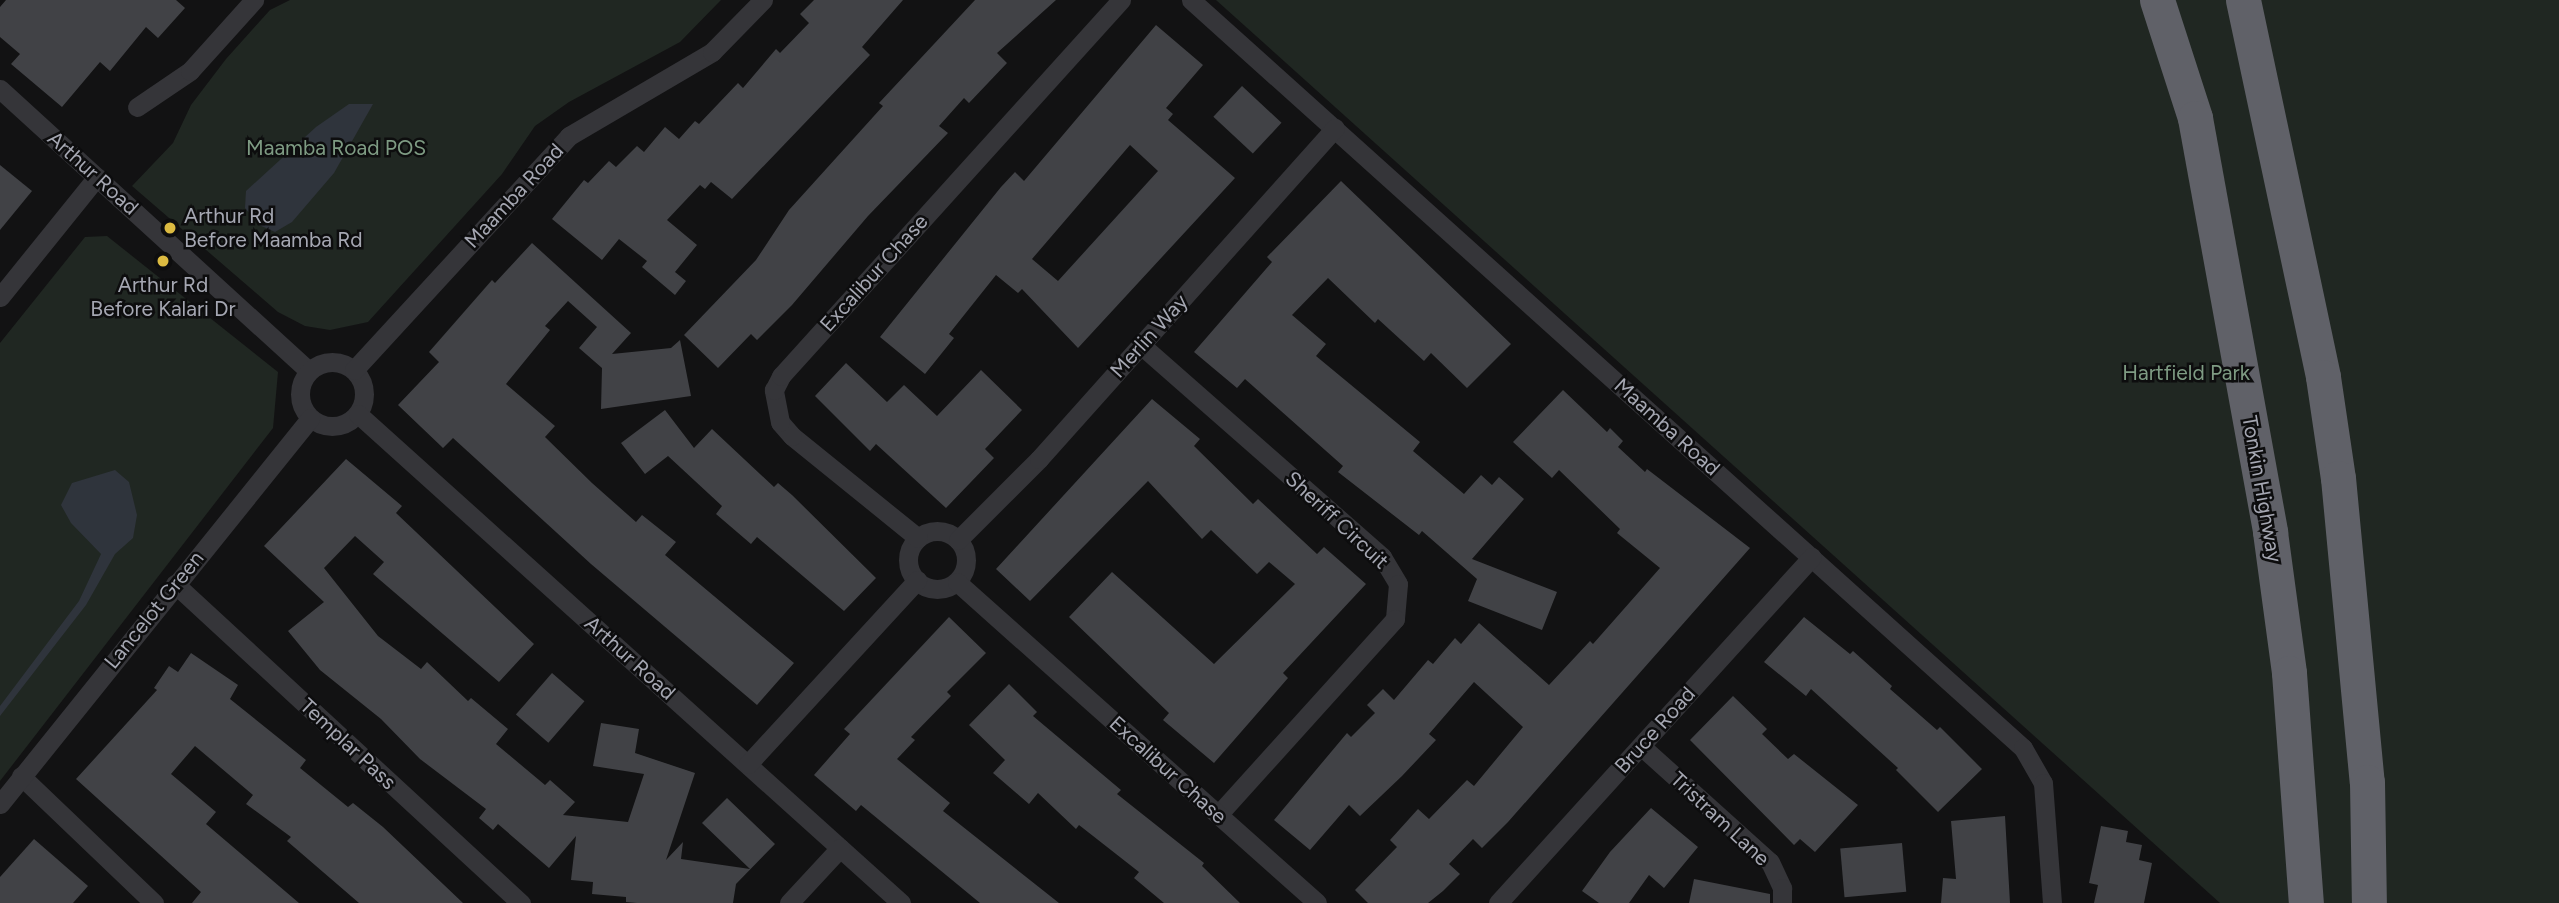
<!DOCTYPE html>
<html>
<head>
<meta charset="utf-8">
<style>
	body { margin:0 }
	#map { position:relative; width:2559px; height:903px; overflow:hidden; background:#121213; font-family:Figtree,sans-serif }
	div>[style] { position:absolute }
	.green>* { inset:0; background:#202722 }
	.water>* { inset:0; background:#2f343c }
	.building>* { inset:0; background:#414246; transform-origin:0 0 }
	.street>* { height:19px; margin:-9.5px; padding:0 9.5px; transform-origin:9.5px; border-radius:9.5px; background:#353539 }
	.street>.ring { margin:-9.5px; padding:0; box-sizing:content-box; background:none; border:19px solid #353539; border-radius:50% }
	.highway>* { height:35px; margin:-17.5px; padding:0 17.5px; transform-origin:17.5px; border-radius:17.5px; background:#606168 }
	.dots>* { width:19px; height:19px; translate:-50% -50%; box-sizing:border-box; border:4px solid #0d0d0e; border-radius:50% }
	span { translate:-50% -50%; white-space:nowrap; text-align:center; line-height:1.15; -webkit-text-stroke:5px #0d0d0e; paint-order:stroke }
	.park-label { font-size:21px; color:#7e9b83 }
	.street-label { font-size:21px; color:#a5a7b2 }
	.poi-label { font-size:21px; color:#a5a7b2 }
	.left { translate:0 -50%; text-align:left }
</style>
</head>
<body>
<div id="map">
	<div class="green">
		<div style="clip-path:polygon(290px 0,721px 0,680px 42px,569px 102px,535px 126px,502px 174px,368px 322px,330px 330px,305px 326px,278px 312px,132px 186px,173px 143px,191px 105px,226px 59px,270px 10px)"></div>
		<div style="clip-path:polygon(1216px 0,2559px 0,2559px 903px,2220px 903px)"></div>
		<div style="clip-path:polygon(107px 236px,278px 372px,273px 428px,0 781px,0 343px,85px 237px)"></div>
	</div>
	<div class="water">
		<div style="clip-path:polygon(349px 104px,373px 104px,334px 173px,292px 222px,275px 232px,259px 225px,245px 208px,246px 191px,316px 127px)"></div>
		<div style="clip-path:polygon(115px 470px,129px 482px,137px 515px,133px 538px,115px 554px,86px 605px,0 716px,0 706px,79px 601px,101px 554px,71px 523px,61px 505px,72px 483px)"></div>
	</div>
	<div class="building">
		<div style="clip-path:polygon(6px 0,176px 0,185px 8px,158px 38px,146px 27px,110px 71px,100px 62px,62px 107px,11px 64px,20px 54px,0 37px,0 7px)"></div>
		<div style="clip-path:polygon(814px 0,903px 0,862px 47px,870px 55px,732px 199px,711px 182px,705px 189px,700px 185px,667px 220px,697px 245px,675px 272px,686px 281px,675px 295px,642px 267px,647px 261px,619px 239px,602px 260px,552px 219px,584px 180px,588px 183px,609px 161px,616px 167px,637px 146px,644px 152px,665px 127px,679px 139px,695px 121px,699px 124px,738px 83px,743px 88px,776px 49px,780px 53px,809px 23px,800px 14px)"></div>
		<div style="clip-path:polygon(975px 0,1056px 0,997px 53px,1007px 63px,969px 103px,964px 98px,939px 126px,948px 133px,868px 216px,792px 305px,757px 340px,751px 334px,718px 368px,684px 335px,756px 260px,789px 210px,883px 106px,879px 103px)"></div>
		<div style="clip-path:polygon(evenodd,1156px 25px,1203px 65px,1166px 108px,1173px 114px,1168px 120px,1235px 178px,1078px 348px,1022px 289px,1018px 293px,996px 275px,949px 334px,954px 338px,925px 374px,880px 337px,1001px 187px,1015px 172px,1024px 181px,1156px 25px,1130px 145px,1158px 171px,1058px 281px,1032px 259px,1130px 145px)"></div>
		<div style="left:1242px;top:86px;width:54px;height:42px;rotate:43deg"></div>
		<div style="clip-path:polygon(0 165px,32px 191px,0 230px)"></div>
		<div style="clip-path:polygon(1341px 181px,1511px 344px,1467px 388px,1431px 353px,1424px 361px,1378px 319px,1375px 323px,1328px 278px,1292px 315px,1326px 344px,1316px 356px,1420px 442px,1413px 451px,1464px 494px,1481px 475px,1492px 485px,1499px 477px,1524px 499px,1472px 559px,1557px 592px,1542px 630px,1468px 601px,1477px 579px,1422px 531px,1419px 535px,1338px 472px,1343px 466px,1245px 379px,1237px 388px,1194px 352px,1272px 262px,1267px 257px)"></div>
		<div style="clip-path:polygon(532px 243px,631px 333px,612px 354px,671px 348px,680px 340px,691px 396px,601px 409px,602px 368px,579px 348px,597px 327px,568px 301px,545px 326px,550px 330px,506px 384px,555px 426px,545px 437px,592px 483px,636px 522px,642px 515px,676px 542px,665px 555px,794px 663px,757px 705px,591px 564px,453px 438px,443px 448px,398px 405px,439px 362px,429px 352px,492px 280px,495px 283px)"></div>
		<div style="clip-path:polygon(846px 363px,887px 402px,904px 385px,937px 416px,981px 370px,1022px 410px,985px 449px,994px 458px,946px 508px,876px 444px,870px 451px,815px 396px)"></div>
		<div style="clip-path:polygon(1563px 390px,1607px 432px,1610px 428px,1623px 441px,1618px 447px,1645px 472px,1647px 469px,1750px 548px,1508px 822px,1482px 848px,1473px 839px,1449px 864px,1460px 874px,1443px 891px,1428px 903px,1368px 903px,1355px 890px,1397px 847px,1390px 840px,1418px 809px,1429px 819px,1467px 780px,1474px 786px,1523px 727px,1474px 682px,1429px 734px,1436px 740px,1402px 776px,1360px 816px,1349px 805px,1310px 850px,1274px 820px,1347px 733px,1351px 737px,1375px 713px,1367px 705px,1383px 689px,1394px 700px,1428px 660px,1433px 664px,1455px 638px,1461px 644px,1479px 623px,1549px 685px,1590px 641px,1593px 644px,1660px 568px,1617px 533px,1620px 529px,1559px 470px,1552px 478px,1513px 442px)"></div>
		<div style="clip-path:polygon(1152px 399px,1200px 439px,1194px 446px,1253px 504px,1258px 499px,1317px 554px,1324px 547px,1366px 584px,1283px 673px,1288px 678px,1214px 763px,1163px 720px,1169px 713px,1069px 617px,1112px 572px,1214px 664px,1295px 584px,1269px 562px,1257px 574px,1211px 530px,1202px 539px,1148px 481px,1030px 601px,996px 569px)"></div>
		<div style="clip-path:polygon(665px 410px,694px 448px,712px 429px,774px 487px,778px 483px,792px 495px,876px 578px,844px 611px,757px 537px,751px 544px,716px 514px,722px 506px,668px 456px,645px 474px,621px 443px)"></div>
		<div style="clip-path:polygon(346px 459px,402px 506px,396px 513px,534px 644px,499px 682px,373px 574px,384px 562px,355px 536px,324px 568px,378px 636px,421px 669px,427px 662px,468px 701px,471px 698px,508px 729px,496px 744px,545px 785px,550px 780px,575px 802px,563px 815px,628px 822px,644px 774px,593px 766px,601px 723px,639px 729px,635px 753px,695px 773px,666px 860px,683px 842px,681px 859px,750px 869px,702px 823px,727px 798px,775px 844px,736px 884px,733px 903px,637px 903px,626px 902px,626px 897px,592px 894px,593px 882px,571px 880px,576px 836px,549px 868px,498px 824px,493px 830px,479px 818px,486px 809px,420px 759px,381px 719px,320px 670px,288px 631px,324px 602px,264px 546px)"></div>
		<div style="clip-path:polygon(949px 617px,986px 653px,947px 692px,951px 696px,911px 737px,915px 740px,897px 759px,950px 803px,943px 811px,1059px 903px,980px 903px,861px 805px,856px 811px,814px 775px,850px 734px,844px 729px)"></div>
		<div style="clip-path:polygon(1804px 617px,1850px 654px,1853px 651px,1892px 686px,1890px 689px,1937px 730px,1940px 727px,1982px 769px,1938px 812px,1896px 770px,1898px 768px,1811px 689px,1806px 696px,1764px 662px)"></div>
		<div style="clip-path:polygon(191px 653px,238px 685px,230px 699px,306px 760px,300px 768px,348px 807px,353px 803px,383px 827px,463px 903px,359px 903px,287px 841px,291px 837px,246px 804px,253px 795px,195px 746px,171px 774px,216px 812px,206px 824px,299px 903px,192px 903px,201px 892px,76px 779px,157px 690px,154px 688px,169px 666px,178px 672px)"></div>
		<div style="left:552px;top:673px;width:43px;height:55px;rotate:41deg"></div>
		<div style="clip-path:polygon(1009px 684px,1037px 712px,1033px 716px,1121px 790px,1117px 794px,1204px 863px,1202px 866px,1240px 903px,1164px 903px,1134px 878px,1139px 872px,1079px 825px,1076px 829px,1038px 793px,1029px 804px,993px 773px,1005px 760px,969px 725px)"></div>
		<div style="clip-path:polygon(1733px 696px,1767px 729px,1762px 734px,1788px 759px,1794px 754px,1858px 805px,1815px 852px,1800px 839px,1794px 845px,1690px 740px)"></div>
		<div style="clip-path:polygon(1651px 808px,1698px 847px,1664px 888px,1649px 875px,1629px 903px,1599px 903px,1582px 891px,1610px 852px)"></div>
		<div style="clip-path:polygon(2005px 816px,2010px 903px,1941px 903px,1943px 878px,1956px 879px,1951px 821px)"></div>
		<div style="clip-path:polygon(2101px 826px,2128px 831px,2126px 842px,2142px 845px,2139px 860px,2152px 863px,2144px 903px,2094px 903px,2098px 885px,2089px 883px)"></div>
		<div style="clip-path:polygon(34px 839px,88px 886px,73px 903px,0 903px,0 877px)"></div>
		<div style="left:1902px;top:843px;width:49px;height:62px;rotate:85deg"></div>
		<div style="clip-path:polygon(1694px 879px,1770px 894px,1770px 903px,1689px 903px)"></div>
	</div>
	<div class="street">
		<div style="left:1191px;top:0;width:1119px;rotate:41.96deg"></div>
		<div style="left:2023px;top:748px;width:40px;rotate:60.3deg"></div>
		<div style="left:2043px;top:783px;width:120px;rotate:85.7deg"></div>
		<div style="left:0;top:89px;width:418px;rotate:42.4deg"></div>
		<div style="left:137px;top:107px;width:64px;rotate:-34.2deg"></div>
		<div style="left:190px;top:71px;width:96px;rotate:-48deg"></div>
		<div style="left:0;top:297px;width:154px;rotate:-51.1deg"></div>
		<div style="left:1141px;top:345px;width:321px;rotate:41.3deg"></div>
		<div style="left:1382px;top:557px;width:31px;rotate:59deg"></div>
		<div style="left:1398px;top:584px;width:35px;rotate:95deg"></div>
		<div style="left:1395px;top:619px;width:264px;rotate:132.1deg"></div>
		<div class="ring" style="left:300px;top:362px;width:45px;height:45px"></div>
		<div style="left:354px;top:370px;width:318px;rotate:-47.4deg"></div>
		<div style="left:569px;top:136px;width:166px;rotate:-30.4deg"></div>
		<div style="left:712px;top:52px;width:73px;rotate:-45.6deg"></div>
		<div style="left:358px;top:414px;width:731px;rotate:42deg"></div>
		<div class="ring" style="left:908px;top:531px;width:39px;height:39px"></div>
		<div style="left:918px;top:538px;width:162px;rotate:-141deg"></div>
		<div style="left:792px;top:436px;width:18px;rotate:-131deg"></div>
		<div style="left:780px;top:422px;width:33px;rotate:-101deg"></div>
		<div style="left:774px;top:390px;width:16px;rotate:-63deg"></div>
		<div style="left:781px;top:376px;width:507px;rotate:-47.88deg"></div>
		<div style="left:958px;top:540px;width:115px;rotate:-45deg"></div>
		<div style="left:1039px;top:459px;width:444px;rotate:-48.2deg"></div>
		<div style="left:957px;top:582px;width:482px;rotate:41.7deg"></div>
		<div style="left:175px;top:584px;width:471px;rotate:42.7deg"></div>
		<div style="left:1641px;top:746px;width:173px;rotate:42deg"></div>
		<div style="left:1770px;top:862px;width:29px;rotate:65deg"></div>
		<div style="left:1782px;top:888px;width:15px;rotate:90deg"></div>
		<div style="left:748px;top:764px;width:250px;rotate:-47.4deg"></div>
		<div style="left:21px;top:776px;width:184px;rotate:43.7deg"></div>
		<div style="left:0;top:804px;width:495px;rotate:-51.2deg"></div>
		<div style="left:789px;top:903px;width:75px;rotate:-47.2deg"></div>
		<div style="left:1498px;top:903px;width:467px;rotate:-47.8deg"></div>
	</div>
	<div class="highway">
		<div style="left:2157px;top:0;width:124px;rotate:72.1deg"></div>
		<div style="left:2195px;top:118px;width:421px;rotate:79.7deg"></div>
		<div style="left:2270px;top:532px;width:142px;rotate:82.3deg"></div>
		<div style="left:2289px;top:673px;width:231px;rotate:85.8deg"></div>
		<div style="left:2243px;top:0;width:385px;rotate:78deg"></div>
		<div style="left:2323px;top:377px;width:102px;rotate:81.6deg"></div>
		<div style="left:2338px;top:478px;width:305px;rotate:84.6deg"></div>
		<div style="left:2367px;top:782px;width:121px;rotate:89.1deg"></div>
	</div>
	<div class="dots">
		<div style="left:170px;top:228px;background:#dcba41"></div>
		<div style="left:163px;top:261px;background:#dcba41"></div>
	</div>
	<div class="park-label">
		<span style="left:336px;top:148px">Maamba Road POS</span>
		<span style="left:2186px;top:373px">Hartfield Park</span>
	</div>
	<div class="street-label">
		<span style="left:93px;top:173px;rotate:42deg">Arthur Road</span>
		<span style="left:514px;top:196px;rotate:-47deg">Maamba Road</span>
		<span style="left:874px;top:273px;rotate:-48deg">Excalibur Chase</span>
		<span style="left:1149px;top:336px;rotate:-48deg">Merlin Way</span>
		<span style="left:1667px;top:427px;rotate:42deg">Maamba Road</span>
		<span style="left:2262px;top:489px;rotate:80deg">Tonkin Highway</span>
		<span style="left:1337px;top:520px;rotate:43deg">Sheriff Circuit</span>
		<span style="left:154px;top:610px;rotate:-51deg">Lancelot Green</span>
		<span style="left:630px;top:658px;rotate:42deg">Arthur Road</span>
		<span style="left:1655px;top:730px;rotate:-48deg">Bruce Road</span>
		<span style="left:348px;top:744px;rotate:43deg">Templar Pass</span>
		<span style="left:1168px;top:770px;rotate:42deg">Excalibur Chase</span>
		<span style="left:1720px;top:819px;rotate:43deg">Tristram Lane</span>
	</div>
	<div class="poi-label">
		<span class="left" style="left:184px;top:228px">Arthur Rd<br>Before Maamba Rd</span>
		<span style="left:163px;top:297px">Arthur Rd<br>Before Kalari Dr</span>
	</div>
</div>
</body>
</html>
